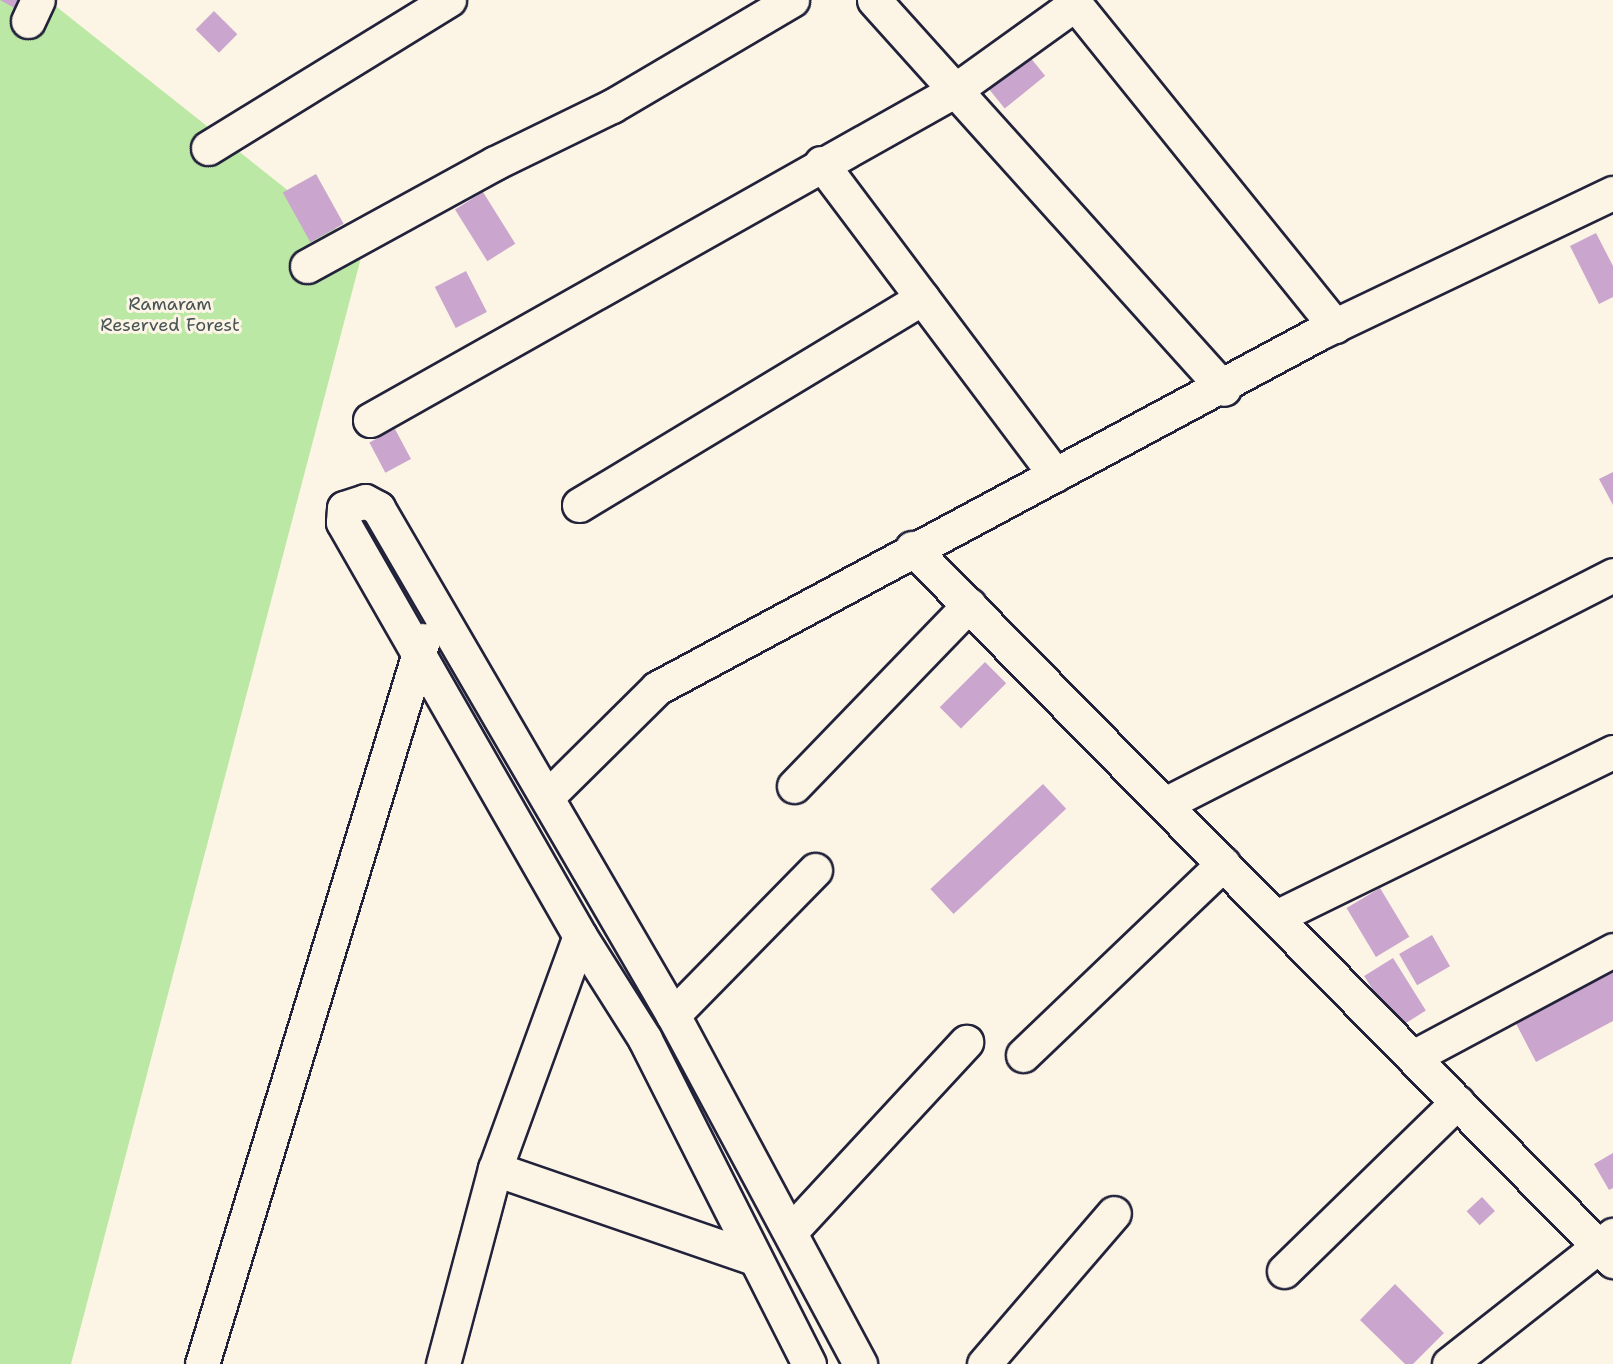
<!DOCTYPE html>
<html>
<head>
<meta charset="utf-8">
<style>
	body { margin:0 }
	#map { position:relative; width:1613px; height:1364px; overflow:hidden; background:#fcf5e5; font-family:"Shantell Sans",sans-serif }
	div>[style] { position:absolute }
	.green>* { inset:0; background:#bce8a5 }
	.building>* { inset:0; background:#caa5ce; transform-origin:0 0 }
	.roads { filter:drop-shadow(2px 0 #22223b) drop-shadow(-2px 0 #22223b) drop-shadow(0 2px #22223b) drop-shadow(0 -2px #22223b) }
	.minor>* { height:33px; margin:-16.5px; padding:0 16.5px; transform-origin:16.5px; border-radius:16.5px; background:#fcf5e5 }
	span { translate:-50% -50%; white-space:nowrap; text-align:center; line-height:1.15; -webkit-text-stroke:6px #fcf5e5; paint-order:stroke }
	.park-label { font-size:18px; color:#485456 }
</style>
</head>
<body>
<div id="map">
	<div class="green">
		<div style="clip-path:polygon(0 0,48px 0,363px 250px,71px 1364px,0 1364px)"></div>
	</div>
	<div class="building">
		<div style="clip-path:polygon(0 0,25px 0,20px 11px)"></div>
		<div style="left:214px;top:11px;width:33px;height:26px;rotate:45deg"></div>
		<div style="left:1025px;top:51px;width:32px;height:52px;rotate:51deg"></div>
		<div style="left:316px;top:174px;width:57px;height:38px;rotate:61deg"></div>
		<div style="left:483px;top:192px;width:61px;height:33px;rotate:58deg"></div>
		<div style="clip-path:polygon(1596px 233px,1613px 266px,1613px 297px,1599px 304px,1570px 246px)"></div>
		<div style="left:466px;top:271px;width:46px;height:35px;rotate:63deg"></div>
		<div style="left:395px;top:429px;width:34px;height:29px;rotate:62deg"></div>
		<div style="clip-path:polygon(1613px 472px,1613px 505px,1599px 479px)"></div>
		<div style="left:985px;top:662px;width:30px;height:64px;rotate:45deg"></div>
		<div style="left:1043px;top:784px;width:34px;height:154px;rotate:47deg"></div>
		<div style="left:1380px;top:888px;width:57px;height:39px;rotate:59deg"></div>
		<div style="left:1432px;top:935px;width:36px;height:38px;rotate:60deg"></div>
		<div style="left:1393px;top:958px;width:62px;height:34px;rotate:58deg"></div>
		<div style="clip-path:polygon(1613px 959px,1613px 1021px,1536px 1062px,1511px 1014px)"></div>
		<div style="clip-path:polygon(1613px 1153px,1613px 1188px,1609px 1190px,1594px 1164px)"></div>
		<div style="left:1482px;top:1197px;width:19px;height:21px;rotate:47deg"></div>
		<div style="clip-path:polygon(1395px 1284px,1444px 1333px,1413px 1364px,1405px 1364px,1360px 1320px)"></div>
	</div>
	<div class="roads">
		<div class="minor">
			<div style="left:874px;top:0;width:523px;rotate:48.02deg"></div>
			<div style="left:1072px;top:0;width:419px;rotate:51.1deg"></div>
			<div style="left:28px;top:21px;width:23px;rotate:-65deg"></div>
			<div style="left:208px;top:148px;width:283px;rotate:-31.6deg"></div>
			<div style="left:821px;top:163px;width:390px;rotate:53.1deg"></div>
			<div style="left:307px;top:266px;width:214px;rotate:-28.7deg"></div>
			<div style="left:495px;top:163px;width:130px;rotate:-26deg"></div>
			<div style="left:612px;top:106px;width:209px;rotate:-30.5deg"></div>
			<div style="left:370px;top:420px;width:670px;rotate:-29.4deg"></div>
			<div style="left:954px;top:91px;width:149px;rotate:-35.7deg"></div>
			<div style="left:579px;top:505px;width:401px;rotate:-31.1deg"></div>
			<div style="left:912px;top:548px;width:1000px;rotate:45.49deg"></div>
			<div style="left:794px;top:786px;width:252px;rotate:-46deg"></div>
			<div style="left:548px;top:796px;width:153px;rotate:-44.7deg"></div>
			<div style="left:657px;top:688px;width:753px;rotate:-28.2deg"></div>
			<div style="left:1321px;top:332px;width:323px;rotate:-25.5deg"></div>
			<div style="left:1165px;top:804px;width:503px;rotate:-27.07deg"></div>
			<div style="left:1276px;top:917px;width:375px;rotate:-26.1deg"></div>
			<div style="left:673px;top:1015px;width:203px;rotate:-45.6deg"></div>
			<div style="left:1023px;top:1055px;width:277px;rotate:-43.7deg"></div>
			<div style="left:1413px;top:1057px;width:227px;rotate:-28.1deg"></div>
			<div style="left:495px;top:1169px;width:273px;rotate:19deg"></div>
			<div style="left:791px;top:1231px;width:258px;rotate:-47.2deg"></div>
			<div style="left:1284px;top:1271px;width:242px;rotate:-44.3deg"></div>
			<div style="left:202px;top:1364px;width:757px;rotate:-73.03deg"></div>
			<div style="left:443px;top:1364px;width:202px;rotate:-75.1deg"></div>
			<div style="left:495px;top:1169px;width:248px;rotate:-70deg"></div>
			<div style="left:809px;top:1364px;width:364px;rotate:-116.8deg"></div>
			<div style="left:645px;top:1039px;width:122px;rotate:-122.3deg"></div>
			<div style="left:580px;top:936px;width:477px;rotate:-119.8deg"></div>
			<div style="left:343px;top:522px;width:14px;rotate:-86deg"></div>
			<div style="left:344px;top:508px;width:22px;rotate:-18deg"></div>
			<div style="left:365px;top:501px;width:15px;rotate:28deg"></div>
			<div style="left:378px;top:508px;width:587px;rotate:59.81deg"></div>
			<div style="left:673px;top:1015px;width:396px;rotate:61.8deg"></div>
			<div style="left:984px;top:1364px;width:199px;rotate:-49.3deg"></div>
			<div style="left:1449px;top:1364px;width:209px;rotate:-38.2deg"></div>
		</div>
	</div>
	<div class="park-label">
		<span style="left:170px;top:315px">Ramaram<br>Reserved Forest</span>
	</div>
</div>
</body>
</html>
